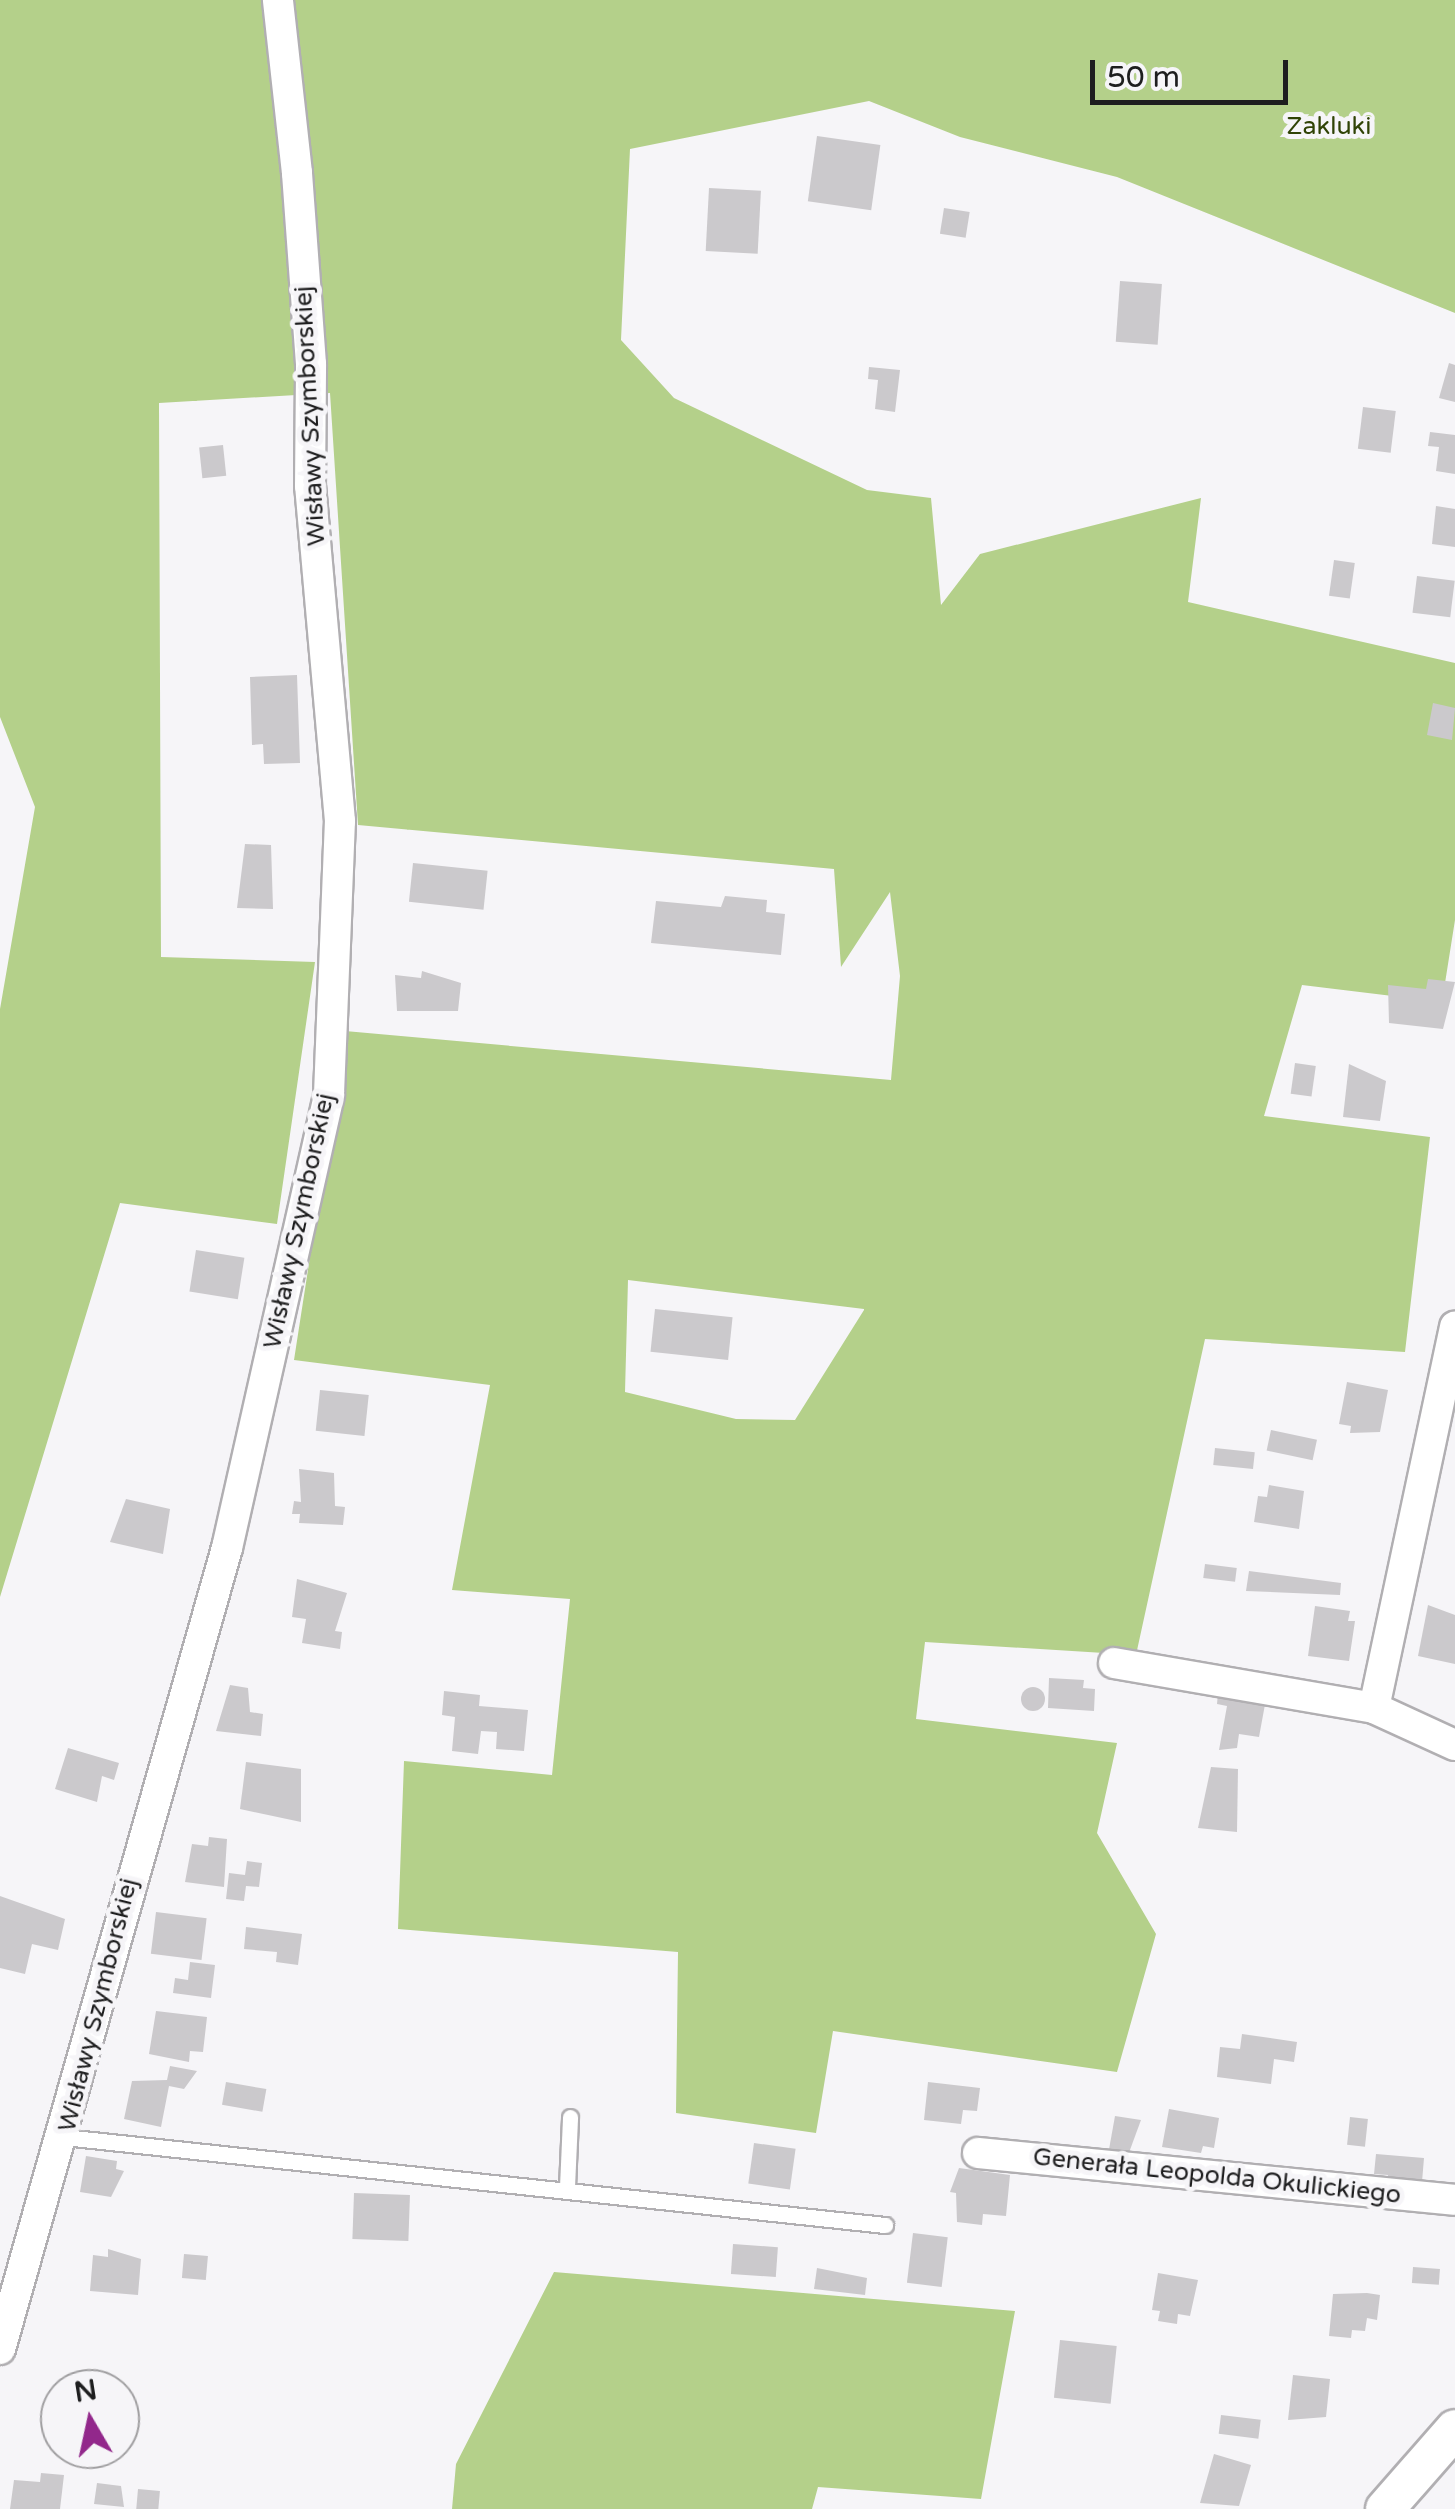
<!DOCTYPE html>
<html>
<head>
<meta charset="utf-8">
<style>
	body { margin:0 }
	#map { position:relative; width:1455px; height:2509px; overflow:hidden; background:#f6f5f8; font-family:"Varela Round",sans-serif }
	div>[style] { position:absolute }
	.green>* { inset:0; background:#b4d08a }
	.building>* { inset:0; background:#cbc9cc; transform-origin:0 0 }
	.round { border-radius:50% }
	.roads { filter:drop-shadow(2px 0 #b1afb2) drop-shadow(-2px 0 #b1afb2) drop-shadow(0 2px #b1afb2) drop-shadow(0 -2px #b1afb2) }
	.service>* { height:15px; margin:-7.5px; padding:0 7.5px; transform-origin:7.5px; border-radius:7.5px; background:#fff }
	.minor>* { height:30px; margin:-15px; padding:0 15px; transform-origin:15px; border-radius:15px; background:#fff }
	.tertiary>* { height:38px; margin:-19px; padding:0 19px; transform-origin:19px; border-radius:19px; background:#fff }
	span { translate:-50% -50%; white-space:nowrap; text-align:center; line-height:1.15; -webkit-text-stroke:10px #f6f5f8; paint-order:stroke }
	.park-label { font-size:25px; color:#304306 }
	.street-label { font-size:25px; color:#1e1e1f }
	.north { position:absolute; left:40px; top:2369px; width:100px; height:100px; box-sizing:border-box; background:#f6f5f8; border:2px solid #a09fa1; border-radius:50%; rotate:351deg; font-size:28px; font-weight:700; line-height:40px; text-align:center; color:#1e1e1f }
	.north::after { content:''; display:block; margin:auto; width:35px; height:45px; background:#92288b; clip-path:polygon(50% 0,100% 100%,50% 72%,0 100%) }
	.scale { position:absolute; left:1090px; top:60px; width:198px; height:45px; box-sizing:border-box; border:5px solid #1e1e1f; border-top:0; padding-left:12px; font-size:30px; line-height:35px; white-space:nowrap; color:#1e1e1f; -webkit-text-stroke:8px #f6f5f8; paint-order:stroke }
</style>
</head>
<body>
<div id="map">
	<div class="green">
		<div style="clip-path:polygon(evenodd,0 0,1455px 0,1455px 313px,1117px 177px,960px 137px,869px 101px,630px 149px,621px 340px,674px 398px,867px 490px,931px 498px,941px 605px,980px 554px,1201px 498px,1188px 602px,1455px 663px,1455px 920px,1442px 1002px,1302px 985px,1264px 1116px,1430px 1137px,1405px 1352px,1205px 1339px,1136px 1655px,925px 1642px,916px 1719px,1117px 1743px,1097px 1833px,1156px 1934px,1117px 2072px,833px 2031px,816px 2133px,676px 2113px,678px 1952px,398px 1929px,404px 1761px,552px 1775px,570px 1599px,452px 1590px,490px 1385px,294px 1360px,345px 1031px,891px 1080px,900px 976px,890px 892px,841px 967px,834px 869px,358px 825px,330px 393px,159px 403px,161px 957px,315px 962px,277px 1224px,120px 1203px,0 1597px,0 1009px,35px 807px,0 717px,0 0,628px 1280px,864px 1309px,864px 1310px,795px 1420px,736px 1419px,625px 1392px,628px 1280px)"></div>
		<div style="clip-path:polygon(554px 2272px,1015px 2311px,981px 2499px,818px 2487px,812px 2509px,452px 2509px,456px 2464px)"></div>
	</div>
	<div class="building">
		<div style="left:817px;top:136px;width:64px;height:66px;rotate:8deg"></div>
		<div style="left:709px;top:188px;width:52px;height:63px;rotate:3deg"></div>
		<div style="left:944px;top:208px;width:26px;height:26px;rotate:9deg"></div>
		<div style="left:1120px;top:281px;width:42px;height:61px;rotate:4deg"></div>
		<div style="clip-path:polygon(1449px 363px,1455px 365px,1455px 402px,1439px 398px)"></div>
		<div style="clip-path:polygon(869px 367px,900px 370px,895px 412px,875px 409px,878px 380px,868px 379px)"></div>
		<div style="left:1363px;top:407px;width:33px;height:42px;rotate:7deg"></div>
		<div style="clip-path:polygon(1430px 432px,1455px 435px,1455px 474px,1436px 471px,1439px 447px,1428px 446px)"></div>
		<div style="left:223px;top:445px;width:31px;height:24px;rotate:84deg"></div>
		<div style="clip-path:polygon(1436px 506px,1455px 509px,1455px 547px,1432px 544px)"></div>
		<div style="left:1334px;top:560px;width:21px;height:36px;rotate:8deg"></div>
		<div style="left:1417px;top:576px;width:38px;height:37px;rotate:7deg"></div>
		<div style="clip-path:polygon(297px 675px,300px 763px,264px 764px,263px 744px,252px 745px,250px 677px)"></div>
		<div style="clip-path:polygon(1433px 703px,1455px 708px,1452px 740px,1427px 735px)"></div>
		<div style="clip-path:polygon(245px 844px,271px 845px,273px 909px,237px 908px)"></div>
		<div style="left:413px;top:863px;width:75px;height:39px;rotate:6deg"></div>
		<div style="clip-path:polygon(725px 896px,767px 900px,766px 912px,785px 914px,781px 955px,651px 943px,656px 901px,721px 907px)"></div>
		<div style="clip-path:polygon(422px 971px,461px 983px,458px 1011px,397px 1011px,395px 975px,421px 978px)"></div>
		<div style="clip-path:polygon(1428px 979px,1455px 982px,1443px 1029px,1389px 1023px,1388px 985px,1426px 989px)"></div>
		<div style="left:1295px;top:1063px;width:21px;height:31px;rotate:8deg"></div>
		<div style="clip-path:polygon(1349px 1064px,1386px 1081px,1380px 1121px,1343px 1117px)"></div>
		<div style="left:196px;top:1250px;width:49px;height:42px;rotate:9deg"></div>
		<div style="left:655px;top:1309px;width:78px;height:43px;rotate:6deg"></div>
		<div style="clip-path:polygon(1347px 1382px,1388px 1390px,1380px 1432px,1350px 1433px,1351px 1426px,1339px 1424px)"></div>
		<div style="left:320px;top:1390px;width:49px;height:41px;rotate:6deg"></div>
		<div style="left:1271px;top:1430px;width:47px;height:21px;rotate:12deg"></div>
		<div style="left:1215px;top:1448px;width:40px;height:17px;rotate:6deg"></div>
		<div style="clip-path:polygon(299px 1469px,334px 1473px,335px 1506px,345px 1507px,343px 1525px,299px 1523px,300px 1514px,292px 1514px,294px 1501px,301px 1502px)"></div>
		<div style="clip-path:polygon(1269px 1485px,1304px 1491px,1299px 1529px,1254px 1522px,1258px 1496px,1267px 1497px)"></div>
		<div style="clip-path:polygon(126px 1499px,170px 1509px,163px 1554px,110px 1542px)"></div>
		<div style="left:1205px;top:1564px;width:32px;height:14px;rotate:7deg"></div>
		<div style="clip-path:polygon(1249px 1571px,1341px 1583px,1340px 1595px,1246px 1591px)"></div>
		<div style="clip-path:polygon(297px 1579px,347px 1593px,335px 1631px,342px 1632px,340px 1649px,302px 1643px,306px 1619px,292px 1617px)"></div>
		<div style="clip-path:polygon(1428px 1605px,1455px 1615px,1455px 1664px,1418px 1656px)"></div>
		<div style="clip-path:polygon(1315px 1606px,1350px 1611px,1348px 1621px,1355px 1621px,1349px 1661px,1308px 1656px)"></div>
		<div style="clip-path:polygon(1049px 1678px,1084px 1680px,1083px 1688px,1095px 1689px,1094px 1711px,1048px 1708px)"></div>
		<div style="clip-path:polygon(230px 1685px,248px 1688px,250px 1712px,263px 1714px,261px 1736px,216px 1731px)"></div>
		<div class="round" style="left:1021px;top:1687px;width:24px;height:24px"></div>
		<div style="clip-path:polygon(444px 1691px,480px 1695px,479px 1706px,528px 1710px,524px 1751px,496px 1749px,497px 1732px,481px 1731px,478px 1754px,452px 1751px,455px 1717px,442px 1715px)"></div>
		<div style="clip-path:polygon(1218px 1693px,1266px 1699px,1259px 1737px,1239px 1734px,1237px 1748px,1219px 1750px,1227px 1706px,1217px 1704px)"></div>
		<div style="clip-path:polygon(68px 1748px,119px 1763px,114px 1780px,102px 1776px,97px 1802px,55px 1789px)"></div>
		<div style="clip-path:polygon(246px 1762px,301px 1769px,301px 1822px,240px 1809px)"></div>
		<div style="clip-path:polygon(1211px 1767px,1238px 1769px,1237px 1832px,1198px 1828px)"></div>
		<div style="clip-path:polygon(209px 1837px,227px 1839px,224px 1887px,185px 1882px,192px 1844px,208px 1846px)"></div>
		<div style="clip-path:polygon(247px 1861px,262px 1863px,259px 1887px,246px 1886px,244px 1901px,226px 1899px,229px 1873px,245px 1875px)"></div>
		<div style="clip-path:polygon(0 1896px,65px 1919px,58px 1950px,32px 1944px,25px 1974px,0 1968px)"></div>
		<div style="left:156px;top:1912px;width:51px;height:42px;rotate:7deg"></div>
		<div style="clip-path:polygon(246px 1927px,302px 1934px,298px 1965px,276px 1962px,277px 1952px,244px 1949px)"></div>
		<div style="clip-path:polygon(190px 1962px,215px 1965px,211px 1998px,173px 1993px,175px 1978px,188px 1980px)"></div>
		<div style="clip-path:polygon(156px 2011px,207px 2017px,203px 2052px,190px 2051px,189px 2062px,149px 2054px)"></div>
		<div style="clip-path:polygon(1242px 2034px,1297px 2042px,1294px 2062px,1274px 2059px,1271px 2084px,1217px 2077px,1220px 2047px,1240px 2049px)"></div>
		<div style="clip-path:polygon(170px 2066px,197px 2071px,184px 2089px,169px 2086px,161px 2127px,124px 2119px,132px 2081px,167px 2080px)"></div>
		<div style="left:226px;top:2082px;width:41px;height:23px;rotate:10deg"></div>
		<div style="clip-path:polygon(928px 2082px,980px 2088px,977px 2111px,963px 2110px,961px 2124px,924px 2120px)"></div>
		<div style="clip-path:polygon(1169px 2109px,1219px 2118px,1214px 2148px,1203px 2146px,1201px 2153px,1162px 2147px)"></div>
		<div style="clip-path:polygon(1115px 2116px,1141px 2120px,1127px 2158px,1108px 2155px)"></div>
		<div style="left:1350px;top:2117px;width:18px;height:28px;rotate:6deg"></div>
		<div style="left:754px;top:2143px;width:42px;height:41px;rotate:8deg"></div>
		<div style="clip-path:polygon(1376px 2154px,1424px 2158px,1421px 2194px,1386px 2191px,1388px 2175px,1374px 2174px)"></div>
		<div style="clip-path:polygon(86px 2156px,117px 2161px,116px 2169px,124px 2171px,111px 2197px,80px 2192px)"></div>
		<div style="clip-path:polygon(959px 2168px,1010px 2175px,1006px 2216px,983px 2214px,982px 2225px,957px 2222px,956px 2193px,950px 2192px)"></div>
		<div style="left:354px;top:2193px;width:56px;height:46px;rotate:2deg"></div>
		<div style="left:913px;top:2233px;width:35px;height:50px;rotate:7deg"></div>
		<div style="left:733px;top:2244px;width:45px;height:30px;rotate:4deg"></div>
		<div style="clip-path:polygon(108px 2249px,141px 2259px,138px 2295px,90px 2291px,93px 2255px,108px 2257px)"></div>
		<div style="left:184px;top:2254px;width:24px;height:24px;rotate:5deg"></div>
		<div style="left:1413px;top:2267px;width:27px;height:16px;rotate:4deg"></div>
		<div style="clip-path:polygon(817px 2268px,867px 2278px,865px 2295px,814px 2289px)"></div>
		<div style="clip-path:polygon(1158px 2273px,1198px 2280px,1190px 2316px,1178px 2314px,1177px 2324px,1158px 2321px,1160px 2311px,1152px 2310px)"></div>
		<div style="clip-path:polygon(1367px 2293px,1380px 2295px,1377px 2320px,1367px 2318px,1365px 2331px,1352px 2330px,1351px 2338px,1329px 2336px,1333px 2294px)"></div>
		<div style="left:1060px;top:2340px;width:57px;height:58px;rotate:6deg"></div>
		<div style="clip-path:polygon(1293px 2375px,1330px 2379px,1326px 2417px,1288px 2420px)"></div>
		<div style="left:1221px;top:2415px;width:40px;height:19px;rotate:7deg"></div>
		<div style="clip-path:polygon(1214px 2454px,1251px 2465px,1239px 2506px,1200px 2503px)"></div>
		<div style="clip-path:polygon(41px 2473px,64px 2475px,60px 2509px,10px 2509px,14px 2480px,40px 2482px)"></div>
		<div style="clip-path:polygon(97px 2483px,121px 2486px,124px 2507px,94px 2504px)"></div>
		<div style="left:138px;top:2489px;width:22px;height:20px;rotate:5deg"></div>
	</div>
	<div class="roads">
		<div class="service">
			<div style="left:64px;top:2137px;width:826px;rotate:6.12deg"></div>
			<div style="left:567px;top:2187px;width:70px;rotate:-87.5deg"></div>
		</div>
		<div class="minor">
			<div style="left:1114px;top:1663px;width:264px;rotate:9.8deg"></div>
			<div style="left:1374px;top:1708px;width:89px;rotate:24.6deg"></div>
			<div style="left:1374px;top:1708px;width:390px;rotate:-78deg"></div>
			<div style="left:978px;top:2153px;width:479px;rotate:5.6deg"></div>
			<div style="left:0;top:2349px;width:833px;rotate:-74.18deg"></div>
			<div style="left:227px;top:1548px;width:465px;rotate:-77.3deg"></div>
			<div style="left:329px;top:1094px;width:273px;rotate:-87.7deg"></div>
			<div style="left:340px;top:821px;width:336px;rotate:-95.1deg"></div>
			<div style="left:310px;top:486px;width:122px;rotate:-89.5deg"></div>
			<div style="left:311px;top:364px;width:192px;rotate:-94.2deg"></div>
			<div style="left:297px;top:173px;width:174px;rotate:-96.3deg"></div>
		</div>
		<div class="tertiary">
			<div style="left:1385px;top:2509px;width:106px;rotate:-48.8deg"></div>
		</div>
	</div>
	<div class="park-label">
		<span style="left:1329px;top:126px">Zakluki</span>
	</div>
	<div class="street-label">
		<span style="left:310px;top:416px;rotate:-93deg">Wisławy Szymborskiej</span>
		<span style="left:299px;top:1221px;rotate:-78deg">Wisławy Szymborskiej</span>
		<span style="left:98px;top:2005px;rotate:-76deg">Wisławy Szymborskiej</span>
		<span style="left:1217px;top:2176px;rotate:6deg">Generała Leopolda Okulickiego</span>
	</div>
	<div class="north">N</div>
	<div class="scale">50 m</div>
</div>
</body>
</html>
